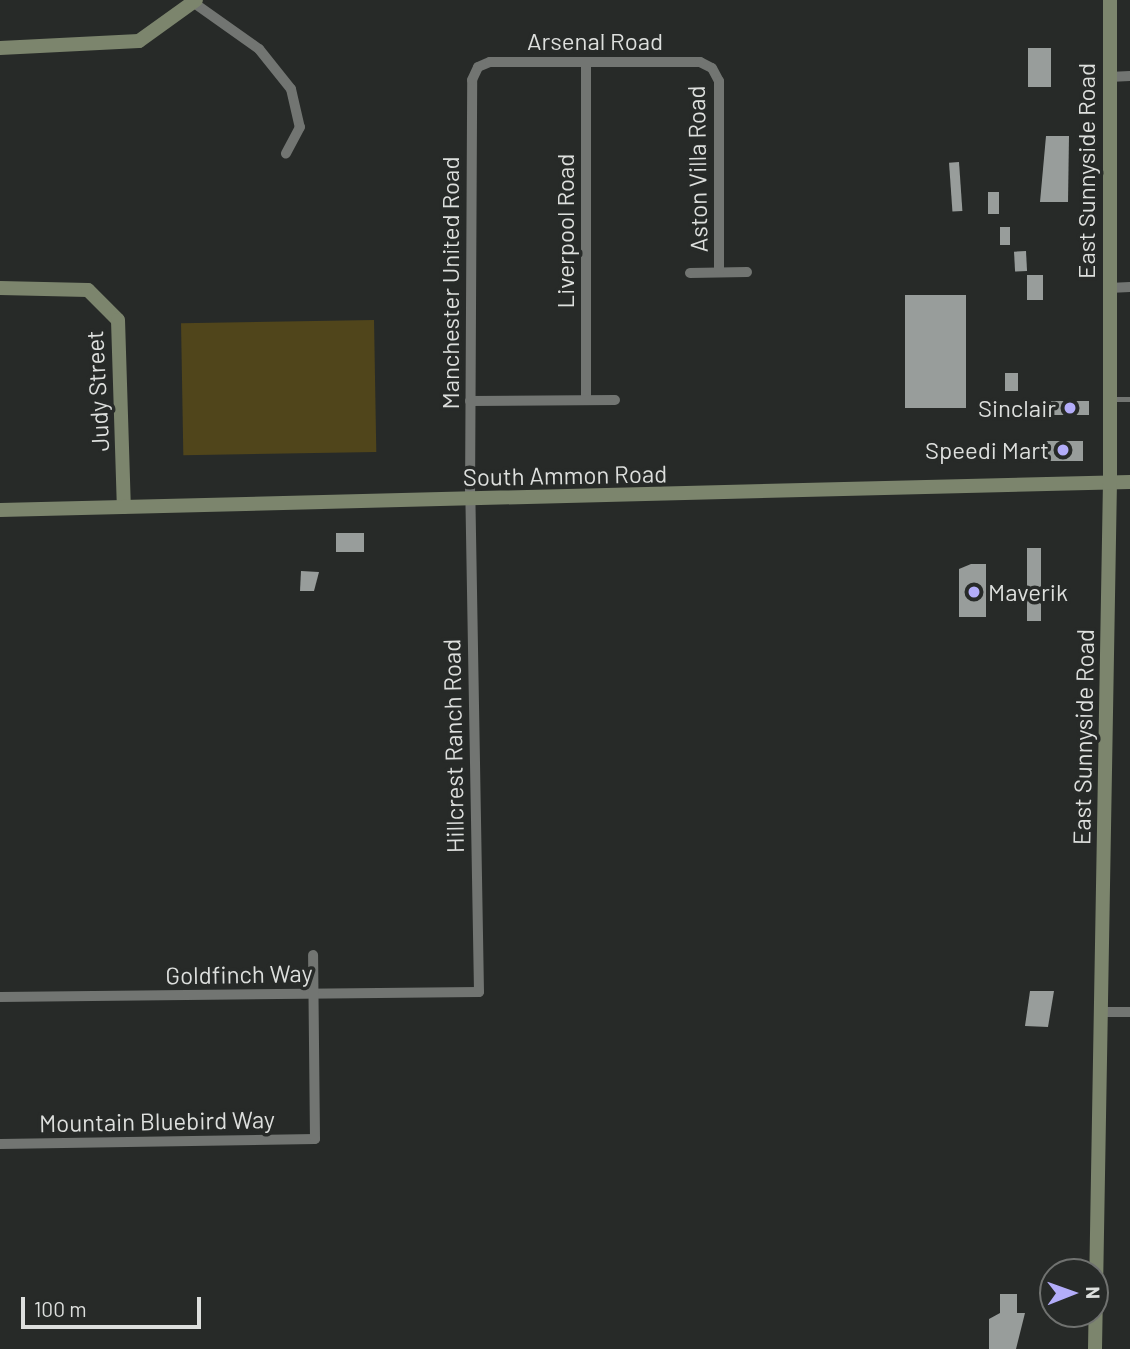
<!DOCTYPE html>
<html>
<head>
<meta charset="utf-8">
<style>
	body { margin:0 }
	#map { position:relative; width:1130px; height:1349px; overflow:hidden; background:#272a28; font-family:Barlow,sans-serif }
	div>[style] { position:absolute }
	.green>* { inset:0; background:#50451b; transform-origin:0 0 }
	.building>* { inset:0; background:#989d9b; transform-origin:0 0 }
	.lane>* { height:5px; margin:-2.5px; padding:0 2.5px; transform-origin:2.5px; border-radius:2.5px; background:#727572 }
	.street>* { height:10px; margin:-5px; padding:0 5px; transform-origin:5px; border-radius:5px; background:#727572 }
	.secondary>* { height:14px; margin:-7px; padding:0 7px; transform-origin:7px; border-radius:7px; background:#7c856d }
	.dots>* { width:19px; height:19px; translate:-50% -50%; box-sizing:border-box; border:4px solid #272a28; border-radius:50% }
	span { translate:-50% -50%; white-space:nowrap; text-align:center; line-height:1.15; -webkit-text-stroke:7px #272a28; paint-order:stroke }
	.street-label { font-size:24px; color:#dddfdd }
	.poi-label { font-size:24px; color:#dddfdd }
	.right { translate:-100% -50%; text-align:right }
	.left { translate:0 -50%; text-align:left }
	.north { position:absolute; left:1039px; top:1258px; width:70px; height:70px; box-sizing:border-box; background:#272a28; border:2px solid #707270; border-radius:50%; rotate:89deg; font-size:19px; font-weight:700; line-height:28px; text-align:center; color:#dddfdd }
	.north::after { content:''; display:block; margin:auto; width:24px; height:32px; background:#b3adf9; clip-path:polygon(50% 0,100% 100%,50% 72%,0 100%) }
	.scale { position:absolute; left:21px; top:1297px; width:180px; height:32px; box-sizing:border-box; border:4px solid #dddfdd; border-top:0; padding-left:9px; font-size:21px; line-height:24px; white-space:nowrap; color:#dddfdd; -webkit-text-stroke:5px #272a28; paint-order:stroke }
</style>
</head>
<body>
<div id="map">
	<div class="green">
		<div style="left:374px;top:320px;width:132px;height:193px;rotate:89deg"></div>
	</div>
	<div class="building">
		<div style="left:1028px;top:48px;width:23px;height:39px"></div>
		<div style="clip-path:polygon(1046px 136px,1069px 136px,1068px 202px,1040px 202px)"></div>
		<div style="left:959px;top:162px;width:49px;height:10px;rotate:86deg"></div>
		<div style="left:988px;top:192px;width:11px;height:22px"></div>
		<div style="left:1000px;top:227px;width:10px;height:18px"></div>
		<div style="left:1026px;top:251px;width:20px;height:12px;rotate:87deg"></div>
		<div style="left:1027px;top:275px;width:16px;height:25px"></div>
		<div style="left:905px;top:295px;width:61px;height:113px"></div>
		<div style="left:1005px;top:373px;width:13px;height:18px"></div>
		<div style="left:1051px;top:401px;width:38px;height:14px"></div>
		<div style="left:1083px;top:441px;width:20px;height:41px;rotate:90deg"></div>
		<div style="left:336px;top:533px;width:28px;height:19px"></div>
		<div style="left:1027px;top:548px;width:14px;height:73px"></div>
		<div style="clip-path:polygon(971px 564px,986px 564px,986px 617px,959px 617px,959px 569px)"></div>
		<div style="clip-path:polygon(301px 571px,319px 572px,314px 591px,300px 591px)"></div>
		<div style="clip-path:polygon(1030px 991px,1054px 991px,1048px 1027px,1025px 1026px)"></div>
		<div style="clip-path:polygon(1000px 1294px,1017px 1294px,1017px 1313px,1025px 1313px,1016px 1349px,989px 1349px,989px 1319px,1000px 1313px)"></div>
	</div>
	<div class="lane">
		<div style="left:1113px;top:399px;width:17px"></div>
	</div>
	<div class="street">
		<div style="left:194px;top:3px;width:80px;rotate:35.3deg"></div>
		<div style="left:259px;top:49px;width:51px;rotate:51.3deg"></div>
		<div style="left:291px;top:89px;width:39px;rotate:77deg"></div>
		<div style="left:300px;top:127px;width:30px;rotate:118deg"></div>
		<div style="left:1109px;top:77px;width:21px;rotate:-3deg"></div>
		<div style="left:690px;top:273px;width:57px;rotate:-1deg"></div>
		<div style="left:1109px;top:288px;width:21px;rotate:-3deg"></div>
		<div style="left:586px;top:400px;width:338px;rotate:-90deg"></div>
		<div style="left:470px;top:401px;width:145px;rotate:-0.4deg"></div>
		<div style="left:0;top:997px;width:479px;rotate:-0.6deg"></div>
		<div style="left:479px;top:992px;width:492px;rotate:-91deg"></div>
		<div style="left:470px;top:500px;width:420px;rotate:-89.7deg"></div>
		<div style="left:472px;top:80px;width:14px;rotate:-65deg"></div>
		<div style="left:478px;top:67px;width:13px;rotate:-23deg"></div>
		<div style="left:490px;top:62px;width:210px"></div>
		<div style="left:700px;top:62px;width:13px;rotate:27deg"></div>
		<div style="left:712px;top:68px;width:15px;rotate:62deg"></div>
		<div style="left:719px;top:81px;width:191px;rotate:90deg"></div>
		<div style="left:1101px;top:1012px;width:29px"></div>
		<div style="left:0;top:1144px;width:315px;rotate:-0.9deg"></div>
		<div style="left:315px;top:1139px;width:184px;rotate:-90.6deg"></div>
	</div>
	<div class="secondary">
		<div style="left:0;top:48px;width:139px;rotate:-2.9deg"></div>
		<div style="left:139px;top:41px;width:70px;rotate:-35.7deg"></div>
		<div style="left:0;top:288px;width:88px;rotate:1.3deg"></div>
		<div style="left:88px;top:290px;width:42px;rotate:45deg"></div>
		<div style="left:118px;top:320px;width:187px;rotate:88.2deg"></div>
		<div style="left:0;top:510px;width:1130px;rotate:-1.42deg"></div>
		<div style="left:1095px;top:1349px;width:866px;rotate:-89.01deg"></div>
		<div style="left:1110px;top:483px;width:483px;rotate:-90deg"></div>
	</div>
	<div class="dots">
		<div style="left:1070px;top:408px;background:#b3adf9"></div>
		<div style="left:1063px;top:450px;background:#b3adf9"></div>
		<div style="left:974px;top:592px;background:#b3adf9"></div>
	</div>
	<div class="street-label">
		<span style="left:595px;top:41px">Arsenal Road</span>
		<span style="left:697px;top:169px;rotate:-91deg">Aston Villa Road</span>
		<span style="left:1086px;top:171px;rotate:-90deg">East Sunnyside Road</span>
		<span style="left:565px;top:231px;rotate:-90deg">Liverpool Road</span>
		<span style="left:450px;top:283px;rotate:-90deg">Manchester United Road</span>
		<span style="left:97px;top:391px;rotate:-93deg">Judy Street</span>
		<span style="left:565px;top:475px;rotate:-1deg">South Ammon Road</span>
		<span style="left:1083px;top:737px;rotate:-89deg">East Sunnyside Road</span>
		<span style="left:453px;top:746px;rotate:-91deg">Hillcrest Ranch Road</span>
		<span style="left:239px;top:974px;rotate:-1deg">Goldfinch Way</span>
		<span style="left:157px;top:1121px;rotate:-1deg">Mountain Bluebird Way</span>
	</div>
	<div class="poi-label">
		<span class="right" style="left:1056px;top:408px">Sinclair</span>
		<span class="right" style="left:1049px;top:450px">Speedi Mart</span>
		<span class="left" style="left:988px;top:592px">Maverik</span>
	</div>
	<div class="north">N</div>
	<div class="scale">100 m</div>
</div>
</body>
</html>
